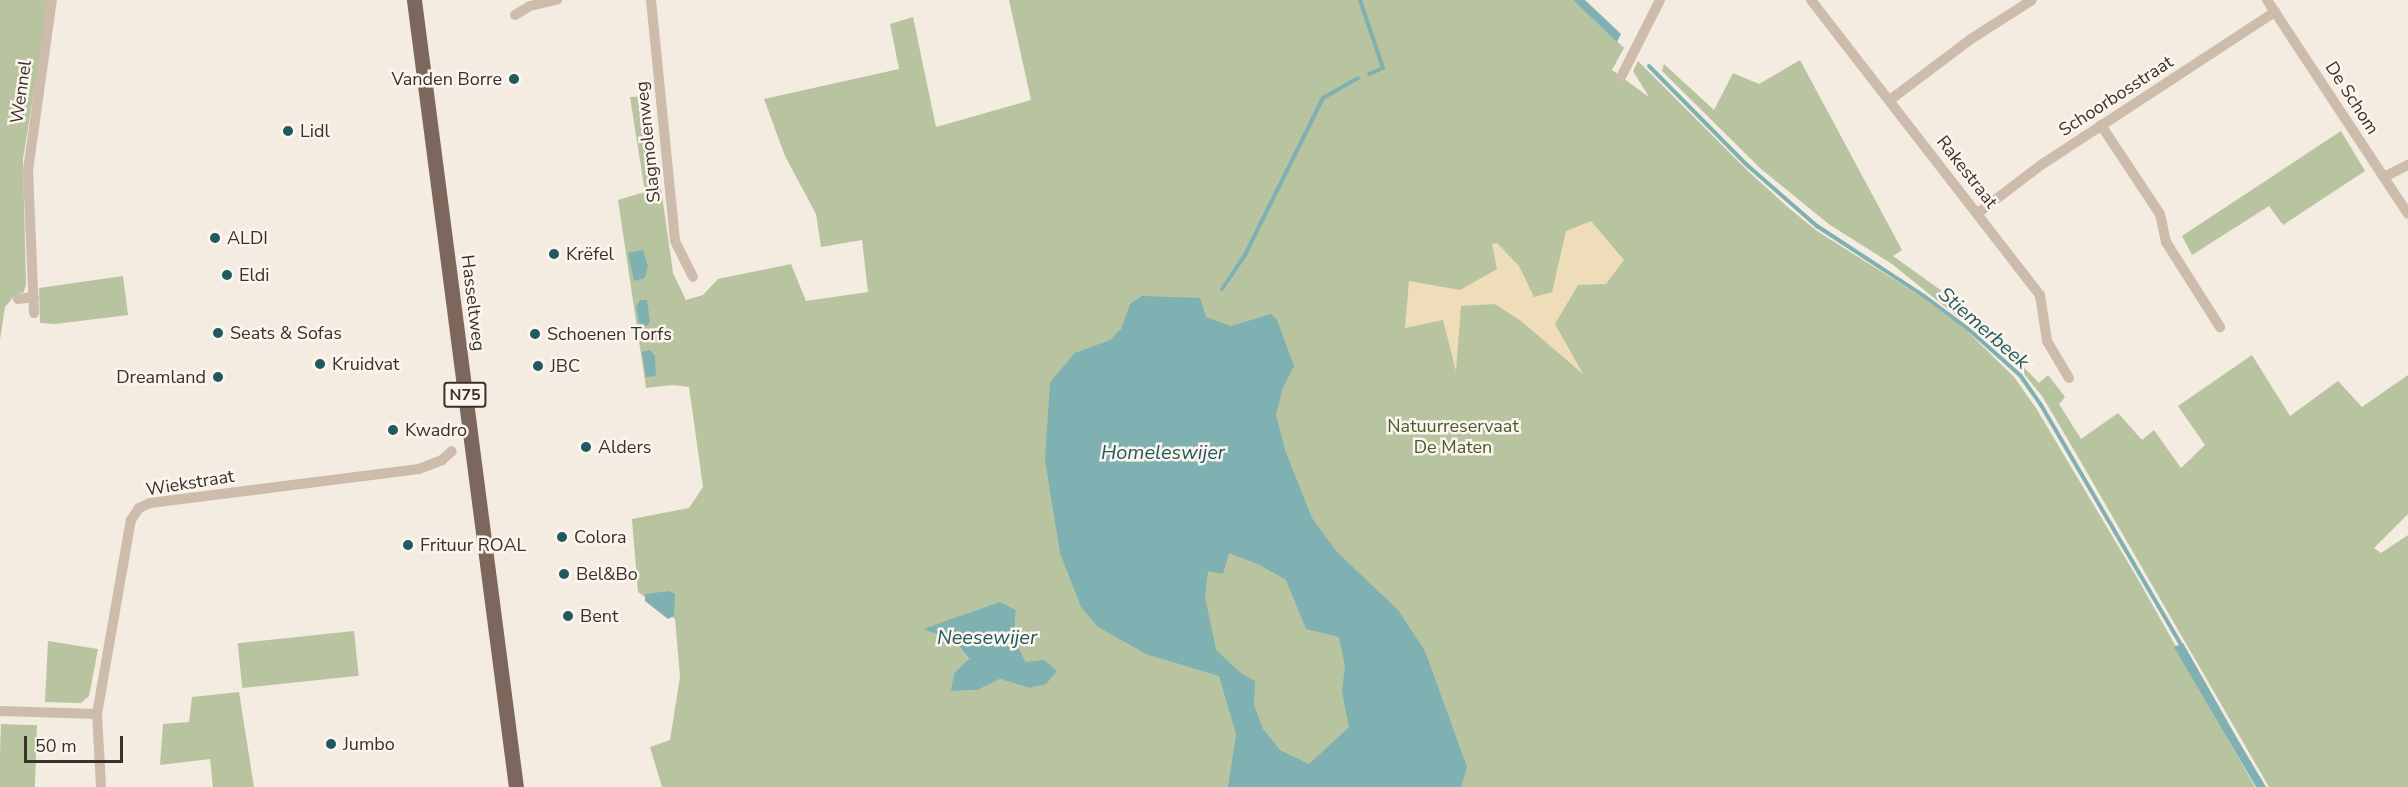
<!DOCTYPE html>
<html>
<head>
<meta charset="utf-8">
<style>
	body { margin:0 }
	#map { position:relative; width:2408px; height:787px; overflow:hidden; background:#f4ebe1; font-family:"Nunito Sans",sans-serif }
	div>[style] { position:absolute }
	.green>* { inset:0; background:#b8c4a0; transform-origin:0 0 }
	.sand>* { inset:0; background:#efdcb8 }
	.water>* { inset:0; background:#7fb0b2 }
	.stream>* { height:4px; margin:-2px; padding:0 2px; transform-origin:2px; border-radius:2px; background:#7fb0b2 }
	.minor>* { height:10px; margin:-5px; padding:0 5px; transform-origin:5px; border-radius:5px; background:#cdbbac }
	.primary>* { height:15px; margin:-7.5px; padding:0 7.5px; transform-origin:7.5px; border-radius:7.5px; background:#7d675c }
	.dots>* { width:16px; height:16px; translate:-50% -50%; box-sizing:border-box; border:3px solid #fbf5ee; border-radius:50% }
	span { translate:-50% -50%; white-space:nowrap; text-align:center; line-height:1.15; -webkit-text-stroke:5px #fbf5ee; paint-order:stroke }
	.shield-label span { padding:2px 4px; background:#fbf5ee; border:2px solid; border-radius:4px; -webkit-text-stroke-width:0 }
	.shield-label { font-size:16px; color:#3b302b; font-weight:700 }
	.poi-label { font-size:18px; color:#3b302b }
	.right { translate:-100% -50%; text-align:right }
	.left { translate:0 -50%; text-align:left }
	.street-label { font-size:18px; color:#3b302b }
	.park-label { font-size:18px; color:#4a5a2e }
	.water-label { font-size:20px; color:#1f5a5e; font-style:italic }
	.scale { position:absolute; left:24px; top:736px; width:99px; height:27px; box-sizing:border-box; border:3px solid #3b302b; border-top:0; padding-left:8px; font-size:18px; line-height:21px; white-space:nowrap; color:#3b302b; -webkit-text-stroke:4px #fbf5ee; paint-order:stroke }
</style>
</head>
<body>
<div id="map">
	<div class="green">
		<div style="clip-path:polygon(0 0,49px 0,23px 159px,26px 284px,24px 292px,15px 295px,5px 307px,0 340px)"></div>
		<div style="clip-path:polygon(evenodd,1009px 0,1573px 0,1624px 48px,1612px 70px,1649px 97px,1633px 71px,1638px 61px,1749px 172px,1790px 209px,1817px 231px,1925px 299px,1966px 330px,2014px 377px,2036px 408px,2139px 581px,2255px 787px,662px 787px,650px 747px,670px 740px,680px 677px,675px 619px,638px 592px,632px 519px,689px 508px,703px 487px,689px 387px,673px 385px,646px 388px,618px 200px,645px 192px,630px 97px,648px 96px,673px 273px,686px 300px,703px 295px,718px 279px,791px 264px,806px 301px,868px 292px,862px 240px,821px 247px,816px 214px,785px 156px,764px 99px,899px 69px,890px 24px,913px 17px,936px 127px,1031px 100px,1009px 0,1016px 610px,1014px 638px,1026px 662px,1029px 688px,1000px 679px,978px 690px,952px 691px,954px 673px,969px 660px,955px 641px,924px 629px,959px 617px,1016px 610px)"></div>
		<div style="clip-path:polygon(1800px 60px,1902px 250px,1893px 256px,1967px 309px,2039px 383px,2048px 375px,2065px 397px,2059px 404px,2081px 439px,2118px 413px,2142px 440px,2154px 430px,2181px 468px,2205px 445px,2178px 406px,2252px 355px,2290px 416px,2338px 381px,2362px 407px,2408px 375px,2408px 514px,2374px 548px,2381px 553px,2408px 535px,2408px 787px,2269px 787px,2074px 450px,2042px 396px,2016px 364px,1892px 264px,1830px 225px,1761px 169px,1662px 71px,1664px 64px,1714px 110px,1733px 73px,1759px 84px)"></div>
		<div style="clip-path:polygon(2341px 131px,2365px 171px,2283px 225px,2269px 206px,2192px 255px,2182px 236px)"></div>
		<div style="clip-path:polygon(123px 276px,128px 315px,55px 324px,40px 323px,39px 288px)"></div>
		<div style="left:354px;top:631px;width:45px;height:117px;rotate:84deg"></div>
		<div style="clip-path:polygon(48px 641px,98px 649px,89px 696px,81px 703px,45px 702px)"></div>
		<div style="clip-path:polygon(239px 692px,254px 787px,213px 787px,210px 759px,160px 765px,163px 724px,189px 722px,192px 697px)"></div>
		<div style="left:1px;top:724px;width:36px;height:63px;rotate:2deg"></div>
	</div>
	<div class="sand">
		<div style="clip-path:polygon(1591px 221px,1624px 260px,1606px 284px,1578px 285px,1555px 324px,1583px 374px,1521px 321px,1495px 304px,1461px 306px,1456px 371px,1443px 320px,1405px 328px,1409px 281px,1460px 290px,1497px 269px,1492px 244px,1497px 243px,1519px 266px,1534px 297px,1552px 292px,1566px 231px)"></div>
	</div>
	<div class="water">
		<div style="clip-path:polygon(1573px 0,1585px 0,1621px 34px,1617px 42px)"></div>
		<div style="clip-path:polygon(643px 250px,648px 266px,645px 278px,634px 281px,628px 253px)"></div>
		<div style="clip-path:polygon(evenodd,1142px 296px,1200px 298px,1206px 317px,1231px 326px,1271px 314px,1277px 320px,1294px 366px,1283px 388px,1276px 415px,1285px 450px,1312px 518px,1336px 551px,1398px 610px,1425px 651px,1467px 767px,1461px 787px,1228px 787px,1236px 734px,1219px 676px,1146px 654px,1098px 627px,1081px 607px,1060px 553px,1045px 460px,1050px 382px,1075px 353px,1110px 340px,1121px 329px,1130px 304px,1142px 296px,1229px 553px,1260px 565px,1286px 580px,1306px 629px,1339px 637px,1345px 666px,1342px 691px,1349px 727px,1309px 764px,1280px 750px,1263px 729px,1254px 705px,1255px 681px,1242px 674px,1216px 650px,1205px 597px,1208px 571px,1223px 574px,1229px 553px)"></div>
		<div style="clip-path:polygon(640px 300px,647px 300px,650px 321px,647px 326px,639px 323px,636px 306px)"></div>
		<div style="clip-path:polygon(650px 350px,655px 356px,656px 376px,646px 377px,642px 352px)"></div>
		<div style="clip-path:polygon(669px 591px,675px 594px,674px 616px,668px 619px,645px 601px,645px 594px)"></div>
		<div style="clip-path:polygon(1000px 602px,1016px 610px,1014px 638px,1026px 662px,1044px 660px,1057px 671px,1046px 684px,1029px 688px,1000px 679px,978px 690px,951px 691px,954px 673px,969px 659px,955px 641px,923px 629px)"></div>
		<div style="clip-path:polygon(2183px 643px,2238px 740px,2266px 787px,2256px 787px,2174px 647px)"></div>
	</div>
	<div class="stream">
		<div style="left:1360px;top:0;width:72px;rotate:71.3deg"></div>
		<div style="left:1383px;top:68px;width:15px;rotate:157deg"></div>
		<div style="left:1649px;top:66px;width:139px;rotate:45.3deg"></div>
		<div style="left:1747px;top:165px;width:93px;rotate:41.1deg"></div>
		<div style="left:1817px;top:226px;width:128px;rotate:33.2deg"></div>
		<div style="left:1924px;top:296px;width:54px;rotate:36.7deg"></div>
		<div style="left:1967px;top:328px;width:71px;rotate:41.6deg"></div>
		<div style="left:2020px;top:375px;width:37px;rotate:55deg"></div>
		<div style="left:2041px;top:405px;width:279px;rotate:59.7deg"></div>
		<div style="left:1222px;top:289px;width:41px;rotate:-55.9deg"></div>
		<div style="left:1245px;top:255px;width:175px;rotate:-63.6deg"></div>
		<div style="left:1323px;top:98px;width:40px;rotate:-29.7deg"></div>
	</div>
	<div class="minor">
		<div style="left:651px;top:0;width:242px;rotate:84.3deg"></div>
		<div style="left:675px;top:241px;width:40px;rotate:63.4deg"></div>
		<div style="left:1811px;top:0;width:373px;rotate:52.2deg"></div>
		<div style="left:2040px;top:295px;width:47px;rotate:81.3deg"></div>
		<div style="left:2047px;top:341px;width:43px;rotate:59.3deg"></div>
		<div style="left:2267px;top:0;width:256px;rotate:56.6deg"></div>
		<div style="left:515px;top:15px;width:17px;rotate:-31deg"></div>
		<div style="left:530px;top:6px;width:28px;rotate:-13deg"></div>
		<div style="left:1621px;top:77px;width:86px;rotate:-63.1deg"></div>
		<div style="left:1890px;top:100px;width:101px;rotate:-37deg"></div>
		<div style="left:1971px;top:39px;width:72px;rotate:-32.6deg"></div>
		<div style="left:2101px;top:125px;width:107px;rotate:56.5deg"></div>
		<div style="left:2160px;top:214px;width:29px;rotate:78deg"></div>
		<div style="left:2166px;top:242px;width:101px;rotate:57.6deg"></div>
		<div style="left:2384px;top:177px;width:27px;rotate:-27deg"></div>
		<div style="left:1978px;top:213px;width:79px;rotate:-37.3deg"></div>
		<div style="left:2041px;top:165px;width:280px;rotate:-33.2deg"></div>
		<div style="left:18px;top:299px;width:16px;rotate:-7deg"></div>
		<div style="left:34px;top:313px;width:143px;rotate:-92.4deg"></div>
		<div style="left:28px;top:170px;width:172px;rotate:-82deg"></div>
		<div style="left:0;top:711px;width:97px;rotate:1.8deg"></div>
		<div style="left:101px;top:787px;width:73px;rotate:-93.1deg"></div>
		<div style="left:97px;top:714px;width:197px;rotate:-80.1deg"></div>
		<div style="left:131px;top:520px;width:14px;rotate:-56deg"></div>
		<div style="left:139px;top:508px;width:12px;rotate:-24deg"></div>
		<div style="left:150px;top:503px;width:271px;rotate:-7.2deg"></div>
		<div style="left:419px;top:469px;width:25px;rotate:-21deg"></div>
		<div style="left:442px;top:460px;width:13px;rotate:-42deg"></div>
	</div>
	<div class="primary">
		<div style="left:414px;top:0;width:794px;rotate:82.62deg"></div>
	</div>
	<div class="dots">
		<div style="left:514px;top:79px;background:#1f5a5e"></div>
		<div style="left:288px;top:131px;background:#1f5a5e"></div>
		<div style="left:215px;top:238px;background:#1f5a5e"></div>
		<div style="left:554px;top:254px;background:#1f5a5e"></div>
		<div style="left:227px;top:275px;background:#1f5a5e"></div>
		<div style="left:218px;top:333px;background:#1f5a5e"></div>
		<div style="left:535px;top:334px;background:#1f5a5e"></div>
		<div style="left:320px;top:364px;background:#1f5a5e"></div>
		<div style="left:538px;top:366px;background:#1f5a5e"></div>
		<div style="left:218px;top:377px;background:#1f5a5e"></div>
		<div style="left:393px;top:430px;background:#1f5a5e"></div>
		<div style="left:586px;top:447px;background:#1f5a5e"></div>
		<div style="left:562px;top:537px;background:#1f5a5e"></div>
		<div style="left:408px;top:545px;background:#1f5a5e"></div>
		<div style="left:564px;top:574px;background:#1f5a5e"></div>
		<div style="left:568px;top:616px;background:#1f5a5e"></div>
		<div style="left:331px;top:744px;background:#1f5a5e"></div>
	</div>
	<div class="shield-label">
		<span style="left:465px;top:395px">N75</span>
	</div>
	<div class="poi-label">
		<span class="right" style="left:502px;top:79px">Vanden Borre</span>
		<span class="left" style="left:300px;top:131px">Lidl</span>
		<span class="left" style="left:227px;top:238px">ALDI</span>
		<span class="left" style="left:566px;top:254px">Krëfel</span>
		<span class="left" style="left:239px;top:275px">Eldi</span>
		<span class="left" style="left:230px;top:333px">Seats &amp; Sofas</span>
		<span class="left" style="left:547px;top:334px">Schoenen Torfs</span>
		<span class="left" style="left:332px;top:364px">Kruidvat</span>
		<span class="left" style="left:550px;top:366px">JBC</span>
		<span class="right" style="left:206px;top:377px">Dreamland</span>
		<span class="left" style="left:405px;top:430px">Kwadro</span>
		<span class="left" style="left:598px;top:447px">Alders</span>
		<span class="left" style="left:574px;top:537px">Colora</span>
		<span class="left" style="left:420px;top:545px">Frituur ROAL</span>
		<span class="left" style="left:576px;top:574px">Bel&amp;Bo</span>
		<span class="left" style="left:580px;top:616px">Bent</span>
		<span class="left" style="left:343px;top:744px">Jumbo</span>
	</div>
	<div class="street-label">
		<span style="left:21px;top:92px;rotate:-82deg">Wennel</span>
		<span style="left:2116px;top:96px;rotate:-33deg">Schoorbosstraat</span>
		<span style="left:2352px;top:98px;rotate:57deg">De Schom</span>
		<span style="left:648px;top:142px;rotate:-96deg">Slagmolenweg</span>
		<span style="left:1967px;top:172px;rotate:52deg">Rakestraat</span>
		<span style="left:473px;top:303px;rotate:83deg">Hasseltweg</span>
		<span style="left:190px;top:483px;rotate:-9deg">Wiekstraat</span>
	</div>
	<div class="park-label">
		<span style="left:1453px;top:437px">Natuurreservaat<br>De Maten</span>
	</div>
	<div class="water-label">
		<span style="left:1984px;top:328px;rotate:41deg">Stiemerbeek</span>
		<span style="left:1163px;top:452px">Homeleswijer</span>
		<span style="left:987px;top:637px">Neesewijer</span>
	</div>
	<div class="scale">50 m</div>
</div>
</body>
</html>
